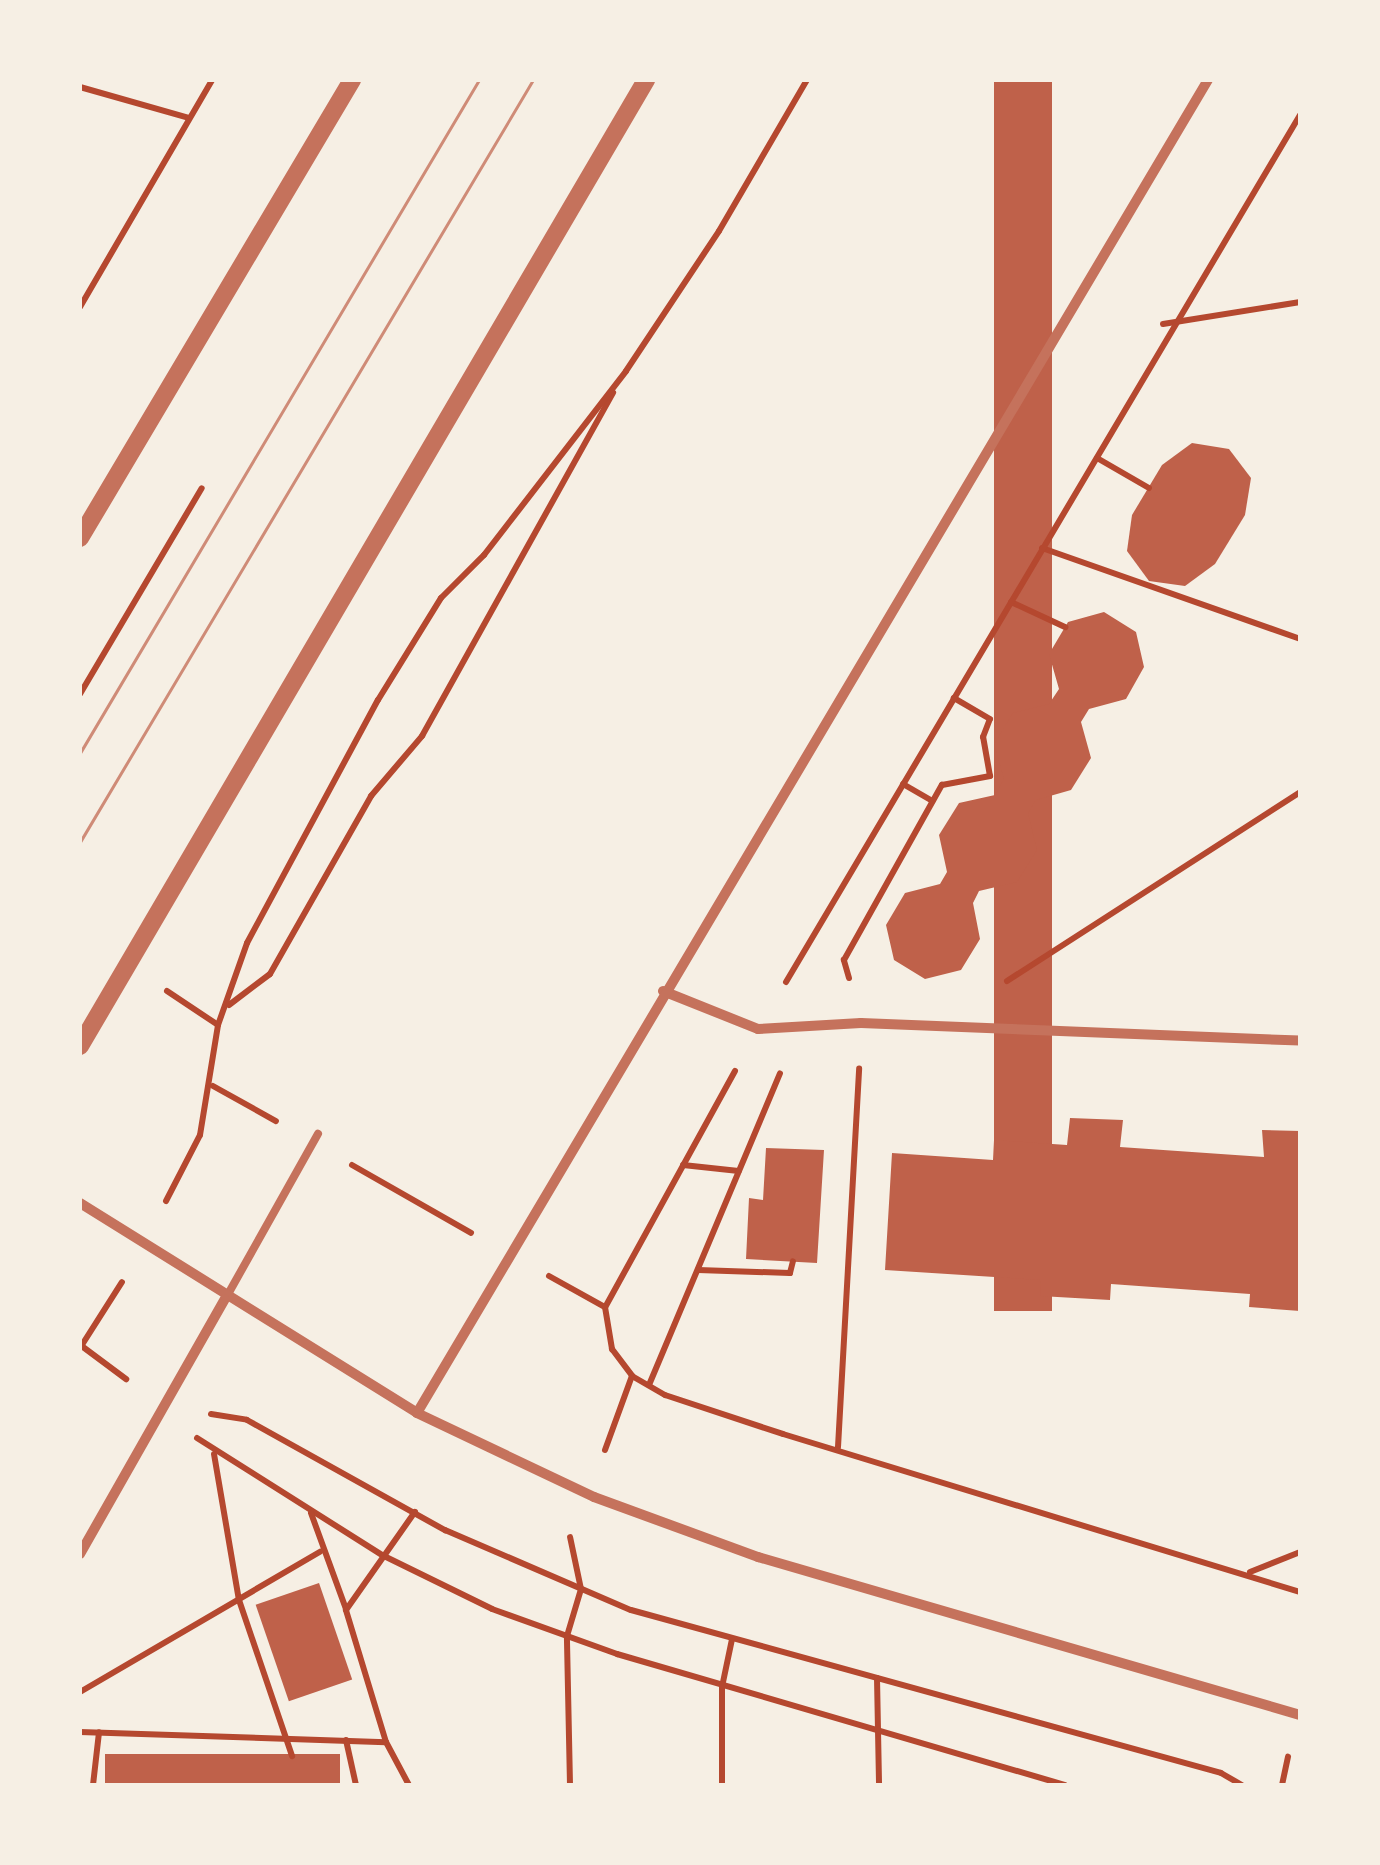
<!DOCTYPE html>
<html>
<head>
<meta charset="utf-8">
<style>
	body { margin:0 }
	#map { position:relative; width:1380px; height:1865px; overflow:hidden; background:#f6efe4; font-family:"Noto Serif",serif }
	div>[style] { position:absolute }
	.building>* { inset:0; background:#bf614a; transform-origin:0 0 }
	.path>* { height:6px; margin:-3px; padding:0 3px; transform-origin:3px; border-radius:3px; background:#b5482f }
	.service>* { height:8px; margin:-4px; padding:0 4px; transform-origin:4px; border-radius:4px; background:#c5725c }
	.minor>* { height:10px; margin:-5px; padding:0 5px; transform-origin:5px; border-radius:5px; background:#c5725c }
	.tertiary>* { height:18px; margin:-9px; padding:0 9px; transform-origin:9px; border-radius:9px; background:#c5725c }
	.tram>* { height:2.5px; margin:-1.25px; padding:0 1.25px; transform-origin:1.25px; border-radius:1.25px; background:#cf8b77 }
	span { translate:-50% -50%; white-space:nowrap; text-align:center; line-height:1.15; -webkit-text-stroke:10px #f6efe4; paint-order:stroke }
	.frame { position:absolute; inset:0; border:82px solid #f6efe4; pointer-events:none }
</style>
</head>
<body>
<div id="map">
	<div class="building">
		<div style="left:994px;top:80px;width:58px;height:1231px"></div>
		<div style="clip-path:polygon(1192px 443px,1229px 449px,1251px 478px,1245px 515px,1215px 564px,1185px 586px,1149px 581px,1127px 551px,1132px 515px,1162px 465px)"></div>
		<div style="clip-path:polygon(1104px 612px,1136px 632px,1144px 667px,1126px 699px,1089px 709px,1081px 722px,1091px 758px,1071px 790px,1036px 800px,1028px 813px,1037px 850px,1017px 882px,979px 891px,973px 903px,980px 939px,961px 970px,925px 979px,894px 960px,886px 925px,905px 893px,940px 884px,947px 872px,939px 835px,959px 803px,995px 795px,1004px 779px,994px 744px,1013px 713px,1049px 704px,1059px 689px,1049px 654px,1068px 622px)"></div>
		<div style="clip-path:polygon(1070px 1118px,1123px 1120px,1120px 1147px,1264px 1157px,1262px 1130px,1300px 1131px,1300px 1311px,1249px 1307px,1250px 1294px,1111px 1284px,1110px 1300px,1040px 1296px,1041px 1280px,885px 1270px,892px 1153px,993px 1160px,994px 1140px,1067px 1145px)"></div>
		<div style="clip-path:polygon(766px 1148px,824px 1150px,817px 1263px,746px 1259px,749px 1198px,763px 1200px)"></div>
		<div style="left:319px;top:1583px;width:102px;height:67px;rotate:71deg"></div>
		<div style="left:105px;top:1754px;width:235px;height:31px"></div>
	</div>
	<div class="path">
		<div style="left:80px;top:87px;width:113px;rotate:15.9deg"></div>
		<div style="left:80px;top:307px;width:263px;rotate:-59.8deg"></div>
		<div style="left:1163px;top:324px;width:139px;rotate:-9.1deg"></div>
		<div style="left:1097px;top:458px;width:60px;rotate:30deg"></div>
		<div style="left:1042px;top:548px;width:274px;rotate:19.4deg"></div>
		<div style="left:1011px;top:602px;width:60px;rotate:24.8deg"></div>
		<div style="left:80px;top:694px;width:239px;rotate:-59.4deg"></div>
		<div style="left:903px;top:784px;width:34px;rotate:30deg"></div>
		<div style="left:849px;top:978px;width:19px;rotate:-106deg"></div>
		<div style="left:844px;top:960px;width:201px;rotate:-60.8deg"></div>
		<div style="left:942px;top:785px;width:49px;rotate:-10.6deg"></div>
		<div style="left:990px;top:776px;width:40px;rotate:-100deg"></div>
		<div style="left:983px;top:737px;width:19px;rotate:-69deg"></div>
		<div style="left:990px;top:719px;width:42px;rotate:-149.7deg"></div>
		<div style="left:1007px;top:981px;width:349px;rotate:-32.8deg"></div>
		<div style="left:786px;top:982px;width:1008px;rotate:-59.34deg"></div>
		<div style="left:167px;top:991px;width:61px;rotate:33.7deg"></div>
		<div style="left:229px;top:1005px;width:51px;rotate:-37.1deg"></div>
		<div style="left:270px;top:974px;width:205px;rotate:-60.4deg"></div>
		<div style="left:371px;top:796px;width:79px;rotate:-49.6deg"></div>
		<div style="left:422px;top:736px;width:393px;rotate:-60.9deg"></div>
		<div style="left:735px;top:1071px;width:269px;rotate:118.8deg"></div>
		<div style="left:605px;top:1307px;width:43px;rotate:80.5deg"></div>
		<div style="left:612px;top:1349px;width:34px;rotate:53deg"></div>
		<div style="left:632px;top:1376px;width:38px;rotate:30deg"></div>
		<div style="left:665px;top:1395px;width:124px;rotate:18.3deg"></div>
		<div style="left:783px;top:1434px;width:541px;rotate:16.99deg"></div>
		<div style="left:213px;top:1086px;width:72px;rotate:29.1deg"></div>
		<div style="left:352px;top:1165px;width:137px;rotate:29.7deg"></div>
		<div style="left:683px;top:1165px;width:56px;rotate:6.1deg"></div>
		<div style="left:166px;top:1201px;width:74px;rotate:-62.7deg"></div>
		<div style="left:200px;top:1135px;width:111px;rotate:-80.7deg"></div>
		<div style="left:218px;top:1025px;width:87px;rotate:-70.5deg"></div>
		<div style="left:247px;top:943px;width:276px;rotate:-61.7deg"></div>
		<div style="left:378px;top:700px;width:120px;rotate:-58.3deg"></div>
		<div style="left:441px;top:598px;width:61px;rotate:-45deg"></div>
		<div style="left:484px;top:555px;width:232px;rotate:-52.3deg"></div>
		<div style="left:626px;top:371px;width:168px;rotate:-56.4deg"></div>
		<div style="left:719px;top:231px;width:175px;rotate:-59.8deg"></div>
		<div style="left:698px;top:1270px;width:92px;rotate:1.9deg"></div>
		<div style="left:790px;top:1273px;width:12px;rotate:-76deg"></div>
		<div style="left:549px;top:1276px;width:64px;rotate:29deg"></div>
		<div style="left:83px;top:1347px;width:54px;rotate:36.7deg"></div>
		<div style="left:80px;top:1348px;width:78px;rotate:-57.5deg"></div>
		<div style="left:649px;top:1385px;width:338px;rotate:-67.2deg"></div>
		<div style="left:211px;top:1414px;width:36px;rotate:9deg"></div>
		<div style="left:247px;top:1420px;width:227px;rotate:29.1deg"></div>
		<div style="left:445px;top:1530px;width:202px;rotate:23.3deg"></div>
		<div style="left:631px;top:1610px;width:612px;rotate:15.44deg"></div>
		<div style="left:1221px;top:1773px;width:24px;rotate:30deg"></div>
		<div style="left:197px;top:1438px;width:221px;rotate:32.3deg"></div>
		<div style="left:384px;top:1556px;width:120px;rotate:26.1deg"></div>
		<div style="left:492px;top:1609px;width:133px;rotate:19.8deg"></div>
		<div style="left:617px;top:1654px;width:467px;rotate:16.3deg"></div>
		<div style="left:838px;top:1447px;width:379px;rotate:-86.8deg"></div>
		<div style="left:605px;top:1450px;width:79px;rotate:-70deg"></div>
		<div style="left:214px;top:1454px;width:148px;rotate:80.3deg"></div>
		<div style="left:239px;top:1600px;width:165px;rotate:71.2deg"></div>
		<div style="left:311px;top:1513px;width:102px;rotate:70deg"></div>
		<div style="left:1250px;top:1572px;width:54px;rotate:-21.8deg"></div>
		<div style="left:877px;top:1678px;width:107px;rotate:88.9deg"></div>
		<div style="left:80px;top:1692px;width:278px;rotate:-30.3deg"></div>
		<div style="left:80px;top:1732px;width:306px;rotate:1.9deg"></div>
		<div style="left:386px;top:1742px;width:49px;rotate:61.9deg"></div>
		<div style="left:346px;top:1740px;width:46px;rotate:77.5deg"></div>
		<div style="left:386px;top:1742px;width:138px;rotate:-106.9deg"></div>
		<div style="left:346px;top:1610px;width:120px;rotate:-54.9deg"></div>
		<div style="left:93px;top:1785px;width:53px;rotate:-83.5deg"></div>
		<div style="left:570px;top:1785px;width:149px;rotate:-91.2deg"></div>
		<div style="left:567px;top:1636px;width:49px;rotate:-73.4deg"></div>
		<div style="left:581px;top:1589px;width:53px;rotate:-101.9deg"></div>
		<div style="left:722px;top:1785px;width:98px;rotate:-90deg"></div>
		<div style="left:722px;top:1687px;width:49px;rotate:-78.2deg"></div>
		<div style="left:1282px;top:1785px;width:29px;rotate:-78deg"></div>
	</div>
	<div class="service">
		<div style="left:227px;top:1296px;width:186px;rotate:-60.7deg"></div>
	</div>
	<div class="minor">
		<div style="left:663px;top:991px;width:102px;rotate:21.8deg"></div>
		<div style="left:758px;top:1029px;width:103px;rotate:-3.3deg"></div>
		<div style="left:861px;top:1023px;width:439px;rotate:2.3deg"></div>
		<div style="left:80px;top:1203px;width:397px;rotate:31.9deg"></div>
		<div style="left:417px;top:1413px;width:196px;rotate:25.4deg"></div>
		<div style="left:594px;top:1497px;width:175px;rotate:20.1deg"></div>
		<div style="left:758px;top:1557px;width:565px;rotate:16.25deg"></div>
		<div style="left:417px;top:1413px;width:1550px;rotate:-59.32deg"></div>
		<div style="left:80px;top:1554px;width:293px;rotate:-60.4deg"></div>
	</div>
	<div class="tertiary">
		<div style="left:80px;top:538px;width:533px;rotate:-59.29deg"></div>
		<div style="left:80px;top:1046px;width:1120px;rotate:-59.63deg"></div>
	</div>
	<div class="tram">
		<div style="left:80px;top:753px;width:782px;rotate:-59.34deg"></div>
		<div style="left:80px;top:842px;width:886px;rotate:-59.27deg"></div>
	</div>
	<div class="frame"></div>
</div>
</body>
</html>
